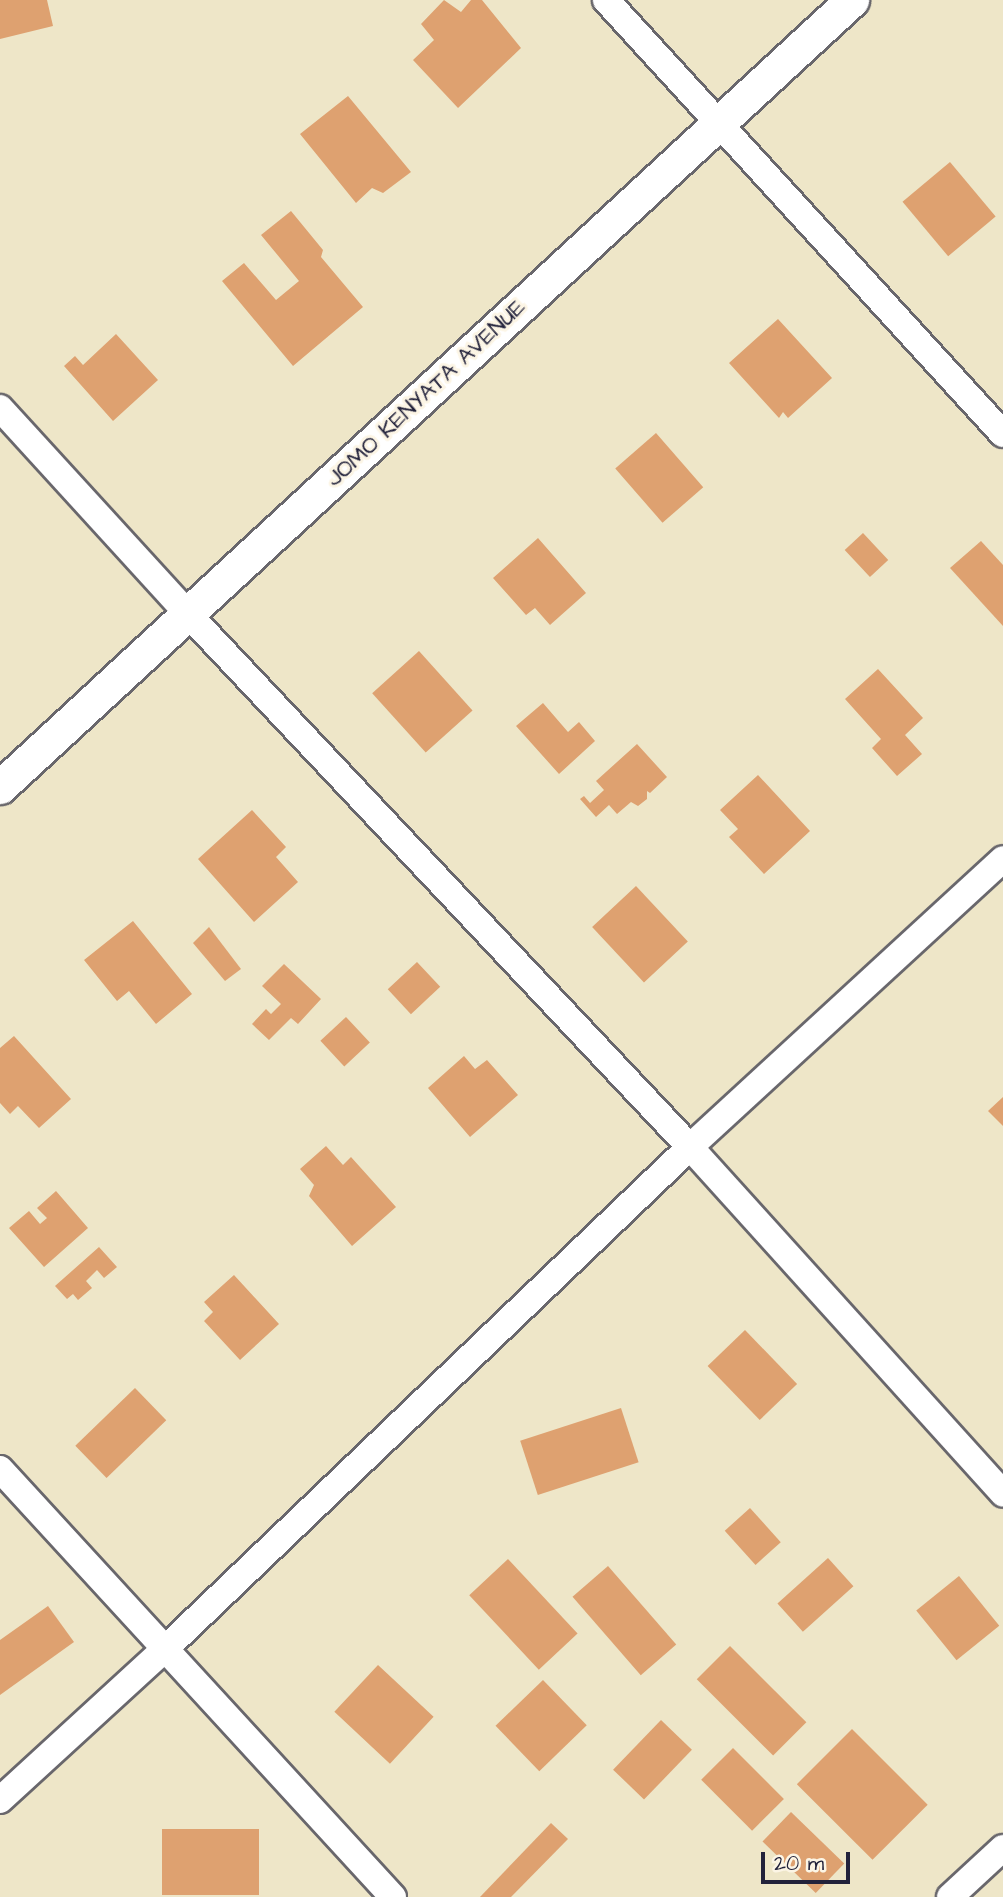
<!DOCTYPE html>
<html>
<head>
<meta charset="utf-8">
<style>
	body { margin:0 }
	#map { position:relative; width:1003px; height:1897px; overflow:hidden; background:#eee6c8; font-family:"Architects Daughter",sans-serif }
	div>[style] { position:absolute }
	.building>* { inset:0; background:#dea170; transform-origin:0 0 }
	.roads { filter:drop-shadow(2px 0 #69676c) drop-shadow(-2px 0 #69676c) drop-shadow(0 2px #69676c) drop-shadow(0 -2px #69676c) }
	.minor>* { height:26px; margin:-13px; padding:0 13px; transform-origin:13px; border-radius:13px; background:#fff }
	.tertiary>* { height:33px; margin:-16.5px; padding:0 16.5px; transform-origin:16.5px; border-radius:16.5px; background:#fff }
	span { translate:-50% -50%; white-space:nowrap; text-align:center; line-height:1.15; -webkit-text-stroke:6px #fcf5e5; paint-order:stroke }
	.street-label { font-size:23px; color:#22223b }
	.scale { position:absolute; left:761px; top:1852px; width:89px; height:32px; box-sizing:border-box; border:4px solid #22223b; border-top:0; padding-left:9px; font-size:21px; line-height:24px; white-space:nowrap; color:#22223b; -webkit-text-stroke:5px #fcf5e5; paint-order:stroke }
</style>
</head>
<body>
<div id="map">
	<div class="building">
		<div style="clip-path:polygon(0 0,47px 0,53px 26px,0 39px)"></div>
		<div style="clip-path:polygon(444px 0,461px 12px,471px 0,482px 0,521px 48px,458px 108px,413px 60px,434px 40px,421px 24px)"></div>
		<div style="clip-path:polygon(348px 96px,411px 172px,383px 193px,372px 188px,356px 203px,300px 134px)"></div>
		<div style="left:950px;top:162px;width:71px;height:62px;rotate:50deg"></div>
		<div style="clip-path:polygon(291px 211px,323px 250px,321px 257px,363px 307px,293px 366px,222px 281px,244px 263px,276px 300px,299px 281px,261px 235px)"></div>
		<div style="clip-path:polygon(778px 319px,832px 378px,788px 418px,783px 412px,779px 418px,729px 363px)"></div>
		<div style="clip-path:polygon(116px 334px,158px 380px,113px 421px,64px 366px,75px 356px,83px 365px)"></div>
		<div style="left:656px;top:433px;width:72px;height:54px;rotate:49deg"></div>
		<div style="left:863px;top:533px;width:37px;height:25px;rotate:47deg"></div>
		<div style="clip-path:polygon(538px 538px,586px 593px,550px 625px,535px 608px,526px 615px,493px 578px)"></div>
		<div style="clip-path:polygon(981px 541px,1003px 565px,1003px 626px,950px 568px)"></div>
		<div style="left:419px;top:651px;width:80px;height:63px;rotate:48deg"></div>
		<div style="clip-path:polygon(878px 669px,923px 718px,905px 735px,922px 754px,897px 776px,872px 748px,881px 739px,845px 699px)"></div>
		<div style="clip-path:polygon(543px 703px,568px 732px,579px 722px,595px 741px,559px 774px,516px 726px)"></div>
		<div style="clip-path:polygon(637px 744px,667px 777px,650px 793px,647px 791px,647px 799px,638px 806px,631px 802px,617px 814px,609px 805px,596px 817px,580px 799px,584px 796px,590px 803px,604px 790px,596px 781px)"></div>
		<div style="clip-path:polygon(758px 775px,810px 831px,764px 874px,729px 837px,738px 829px,720px 810px)"></div>
		<div style="clip-path:polygon(252px 810px,286px 847px,276px 857px,298px 882px,254px 922px,198px 859px)"></div>
		<div style="left:636px;top:886px;width:76px;height:60px;rotate:47deg"></div>
		<div style="clip-path:polygon(133px 921px,192px 994px,156px 1024px,129px 991px,117px 1001px,84px 960px)"></div>
		<div style="clip-path:polygon(209px 927px,241px 969px,225px 981px,193px 943px)"></div>
		<div style="left:417px;top:962px;width:34px;height:40px;rotate:47deg"></div>
		<div style="clip-path:polygon(284px 964px,321px 999px,298px 1024px,291px 1018px,269px 1040px,252px 1024px,266px 1009px,271px 1014px,281px 1004px,262px 986px)"></div>
		<div style="left:346px;top:1017px;width:35px;height:35px;rotate:47deg"></div>
		<div style="clip-path:polygon(14px 1036px,71px 1099px,39px 1128px,18px 1106px,10px 1114px,0 1103px,0 1048px)"></div>
		<div style="clip-path:polygon(464px 1056px,475px 1069px,487px 1060px,518px 1095px,470px 1137px,428px 1088px)"></div>
		<div style="clip-path:polygon(1003px 1097px,1003px 1126px,988px 1111px)"></div>
		<div style="clip-path:polygon(326px 1146px,343px 1165px,351px 1157px,396px 1207px,352px 1246px,309px 1196px,314px 1185px,300px 1169px)"></div>
		<div style="clip-path:polygon(56px 1191px,88px 1228px,44px 1267px,9px 1228px,29px 1211px,40px 1224px,47px 1218px,37px 1208px)"></div>
		<div style="clip-path:polygon(99px 1247px,117px 1267px,104px 1278px,97px 1270px,86px 1281px,92px 1288px,78px 1300px,73px 1294px,67px 1299px,55px 1286px)"></div>
		<div style="clip-path:polygon(234px 1275px,279px 1324px,240px 1360px,204px 1321px,213px 1312px,204px 1302px)"></div>
		<div style="left:745px;top:1330px;width:75px;height:52px;rotate:46deg"></div>
		<div style="left:135px;top:1388px;width:45px;height:83px;rotate:46deg"></div>
		<div style="left:621px;top:1408px;width:57px;height:106px;rotate:72deg"></div>
		<div style="left:750px;top:1508px;width:46px;height:34px;rotate:48deg"></div>
		<div style="left:828px;top:1558px;width:38px;height:68px;rotate:48deg"></div>
		<div style="left:508px;top:1559px;width:102px;height:53px;rotate:47deg"></div>
		<div style="left:608px;top:1566px;width:104px;height:47px;rotate:49deg"></div>
		<div style="left:959px;top:1576px;width:64px;height:55px;rotate:51deg"></div>
		<div style="clip-path:polygon(48px 1606px,74px 1642px,0 1695px,0 1640px)"></div>
		<div style="left:730px;top:1646px;width:108px;height:47px;rotate:45deg"></div>
		<div style="left:378px;top:1665px;width:76px;height:64px;rotate:43deg"></div>
		<div style="left:543px;top:1680px;width:63px;height:66px;rotate:46deg"></div>
		<div style="left:661px;top:1720px;width:43px;height:69px;rotate:44deg"></div>
		<div style="left:852px;top:1729px;width:107px;height:78px;rotate:45deg"></div>
		<div style="left:733px;top:1748px;width:72px;height:45px;rotate:45deg"></div>
		<div style="left:791px;top:1812px;width:74px;height:41px;rotate:44deg"></div>
		<div style="clip-path:polygon(551px 1823px,568px 1839px,511px 1897px,480px 1897px)"></div>
		<div style="left:259px;top:1829px;width:66px;height:97px;rotate:90deg"></div>
	</div>
	<div class="roads">
		<div class="minor">
			<div style="left:606px;top:0;width:588px;rotate:47.55deg"></div>
			<div style="left:0;top:408px;width:279px;rotate:47.6deg"></div>
			<div style="left:188px;top:614px;width:732px;rotate:46.72deg"></div>
			<div style="left:690px;top:1147px;width:467px;rotate:47.9deg"></div>
			<div style="left:0;top:1469px;width:581px;rotate:47.44deg"></div>
			<div style="left:0;top:1800px;width:224px;rotate:-42.5deg"></div>
			<div style="left:165px;top:1649px;width:726px;rotate:-43.72deg"></div>
			<div style="left:690px;top:1147px;width:425px;rotate:-42.6deg"></div>
			<div style="left:950px;top:1897px;width:72px;rotate:-42.8deg"></div>
		</div>
		<div class="tertiary">
			<div style="left:0;top:787px;width:1160px;rotate:-42.73deg"></div>
		</div>
	</div>
	<div class="street-label">
		<span style="left:426px;top:393px;rotate:-43deg">JOMO KENYATA AVENUE</span>
	</div>
	<div class="scale">20 m</div>
</div>
</body>
</html>
